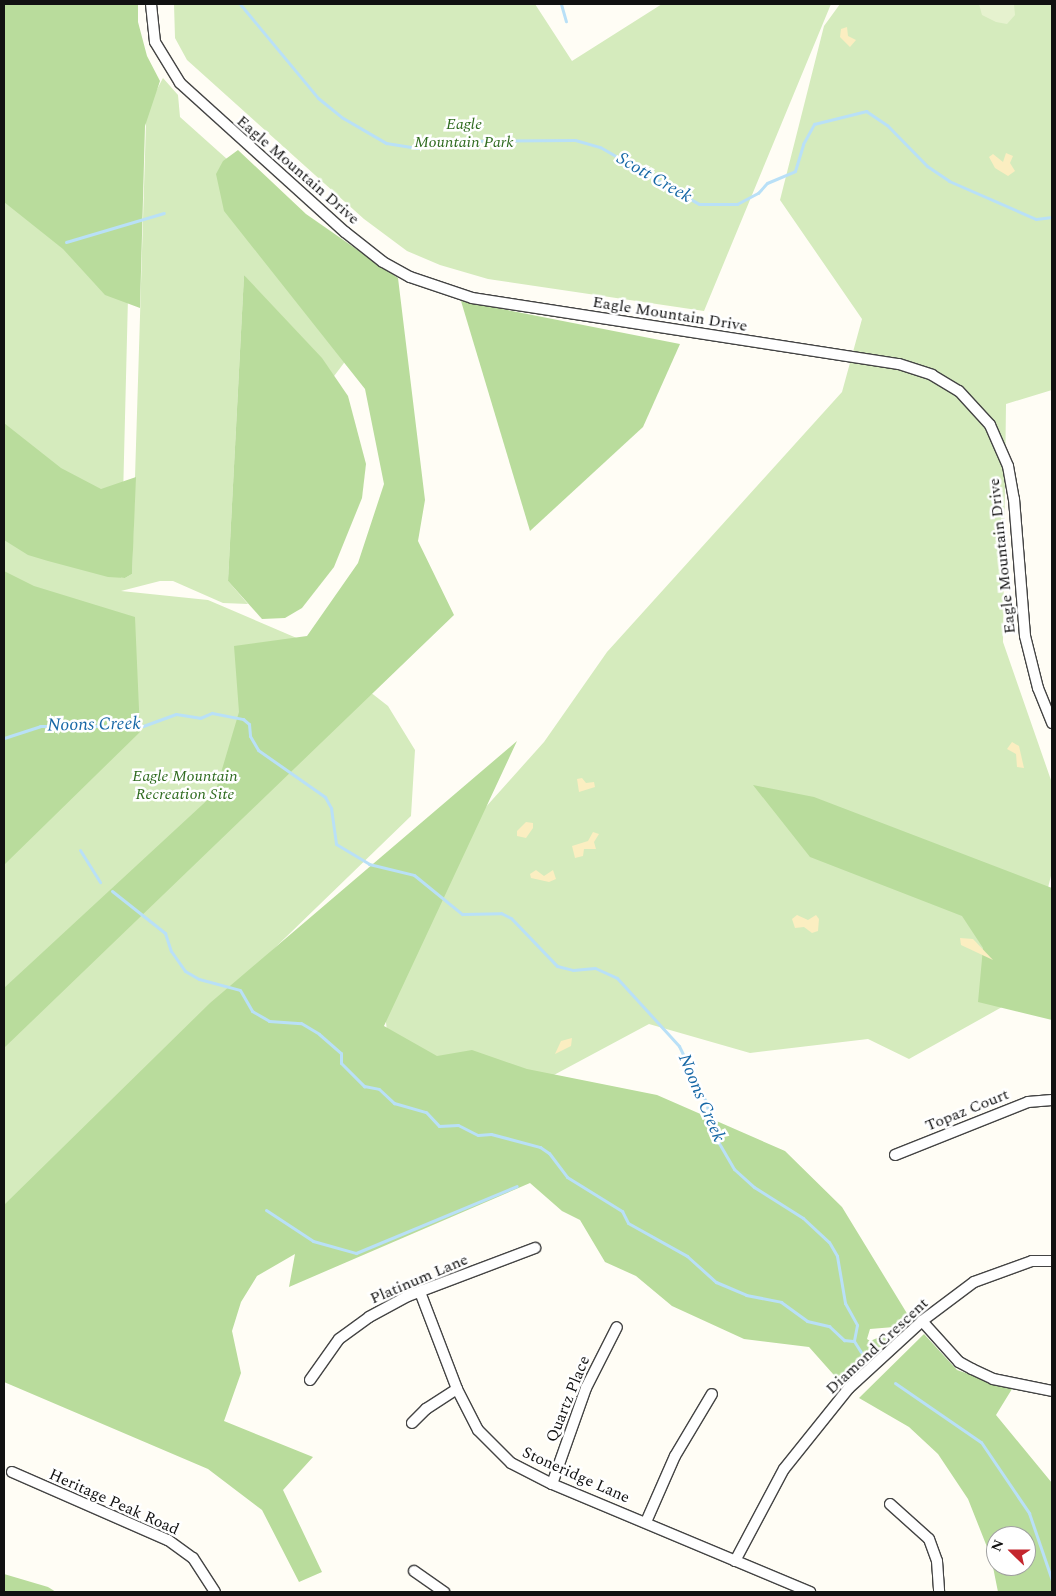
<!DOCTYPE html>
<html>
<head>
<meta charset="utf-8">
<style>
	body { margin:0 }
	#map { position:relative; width:1056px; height:1596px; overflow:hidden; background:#fffdf5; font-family:Spectral,serif }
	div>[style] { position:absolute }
	.green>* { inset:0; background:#d5ebbd }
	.forest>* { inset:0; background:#b9dc9c }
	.sand>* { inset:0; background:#fbeec1 }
	.pitch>* { inset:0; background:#e6f2cf }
	.stream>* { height:3px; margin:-1.5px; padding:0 1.5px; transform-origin:1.5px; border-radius:1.5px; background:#b9e0f7 }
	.roads { filter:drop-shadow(1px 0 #444) drop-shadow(-1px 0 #444) drop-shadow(0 1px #444) drop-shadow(0 -1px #444) }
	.minor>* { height:10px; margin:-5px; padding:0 5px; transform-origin:5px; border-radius:5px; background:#fff }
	span { translate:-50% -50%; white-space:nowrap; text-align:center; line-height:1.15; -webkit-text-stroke:5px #fff; paint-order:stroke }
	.park-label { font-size:16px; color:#2f6b1f; font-style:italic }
	.street-label { font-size:16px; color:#111 }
	.water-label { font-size:18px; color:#1768a6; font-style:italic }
	.frame { position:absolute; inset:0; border:5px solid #111; pointer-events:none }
	.north { position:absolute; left:986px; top:1526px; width:50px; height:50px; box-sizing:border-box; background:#fff; border:1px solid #a0a0a0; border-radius:50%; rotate:292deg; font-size:14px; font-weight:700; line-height:20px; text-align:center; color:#111 }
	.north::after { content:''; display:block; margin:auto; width:18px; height:22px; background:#c4262e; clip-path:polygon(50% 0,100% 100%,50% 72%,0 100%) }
</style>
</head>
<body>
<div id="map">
	<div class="green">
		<div style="clip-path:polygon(evenodd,4px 4px,155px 93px,163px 78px,178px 95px,180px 117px,332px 253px,394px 297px,325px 388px,244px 275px,228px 581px,248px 604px,223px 603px,173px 581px,160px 581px,121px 591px,208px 600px,306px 642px,388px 706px,415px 750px,411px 816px,4px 1210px,4px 4px,133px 97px,146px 123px,132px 574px,125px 578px,121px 578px,133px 97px)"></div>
		<div style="clip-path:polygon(174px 4px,535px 4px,572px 61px,662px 4px,831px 4px,704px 311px,488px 279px,440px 265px,407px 251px,364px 219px,187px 60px,175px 38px)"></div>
		<div style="clip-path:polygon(840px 4px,1052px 4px,1052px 390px,1006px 404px,1003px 642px,1052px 783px,1052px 872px,1020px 997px,909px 1059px,868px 1039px,750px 1053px,649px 1024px,524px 1091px,391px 1069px,382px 985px,458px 838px,544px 742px,607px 652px,842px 392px,862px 319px,780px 200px,824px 26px)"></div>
	</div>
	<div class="forest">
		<div style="clip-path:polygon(4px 4px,138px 4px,138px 22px,147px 56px,160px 81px,145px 126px,140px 308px,105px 295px,63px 249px,4px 202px)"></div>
		<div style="clip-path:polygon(238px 150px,306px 214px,398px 278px,425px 500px,418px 541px,454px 615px,4px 1048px,4px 988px,215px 793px,239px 712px,234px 646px,307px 636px,358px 563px,384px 484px,365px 389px,224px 211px,216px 174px,223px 161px)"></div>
		<div style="clip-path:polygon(244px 275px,322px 358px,348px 396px,366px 464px,362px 498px,334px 567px,302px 608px,285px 618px,262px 619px,228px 581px)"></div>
		<div style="clip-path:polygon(461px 301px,680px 344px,643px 427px,530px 531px)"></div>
		<div style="clip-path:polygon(4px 423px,61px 468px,101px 489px,136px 477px,132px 574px,125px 578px,108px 577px,48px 561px,28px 555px,4px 540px)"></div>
		<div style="clip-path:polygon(4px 571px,34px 586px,135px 617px,140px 732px,4px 865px)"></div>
		<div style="clip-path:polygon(517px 741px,384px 1026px,437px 1056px,472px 1050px,527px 1069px,657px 1095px,785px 1151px,842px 1207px,911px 1320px,899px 1331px,894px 1327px,870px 1329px,867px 1339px,870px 1341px,887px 1334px,892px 1336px,841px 1383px,809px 1347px,744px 1339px,672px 1306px,636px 1276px,605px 1262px,580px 1220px,562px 1211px,530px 1183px,289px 1287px,295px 1254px,257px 1276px,241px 1302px,232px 1331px,241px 1373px,224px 1421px,313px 1457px,283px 1490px,322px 1572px,299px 1582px,262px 1510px,208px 1469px,4px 1382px,4px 1205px,210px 1003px)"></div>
		<div style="clip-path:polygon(753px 785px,814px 797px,1052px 888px,1052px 1020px,978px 1002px,983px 948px,962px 916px,810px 857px)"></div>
		<div style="clip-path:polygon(evenodd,924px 1334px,957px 1370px,1012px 1389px,996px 1415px,1052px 1483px,1052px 1592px,998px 1592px,991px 1557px,968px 1499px,938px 1454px,909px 1427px,859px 1398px,924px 1334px,996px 1536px,1026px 1536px,1026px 1566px,996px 1566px,996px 1536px)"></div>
		<div style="clip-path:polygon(4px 1574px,48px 1587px,56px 1592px,4px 1592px)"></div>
	</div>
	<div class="sand">
		<div style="clip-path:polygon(847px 27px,848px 36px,856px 40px,850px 47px,840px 37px,841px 29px)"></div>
		<div style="clip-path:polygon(1006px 153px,1013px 156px,1010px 163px,1015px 171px,1008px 176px,995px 168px,989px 157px,993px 154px,1003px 162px)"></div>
		<div style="clip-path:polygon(1012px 742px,1019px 746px,1024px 768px,1017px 767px,1016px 754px,1007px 749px)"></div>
		<div style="clip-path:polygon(582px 778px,586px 783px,594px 782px,595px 787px,579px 792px,577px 779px)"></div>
		<div style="clip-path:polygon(526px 822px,533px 823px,533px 828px,526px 838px,517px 836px,517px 831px)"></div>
		<div style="clip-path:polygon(593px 832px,599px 834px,594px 842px,596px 849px,584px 849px,583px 856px,575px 858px,572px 846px,588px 841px)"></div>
		<div style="clip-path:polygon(536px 870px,544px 876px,553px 870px,556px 879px,549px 882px,531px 878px,530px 874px)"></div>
		<div style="clip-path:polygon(797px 915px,808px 920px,816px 915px,819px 919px,818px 931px,812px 933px,804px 927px,795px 928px,792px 919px)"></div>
		<div style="clip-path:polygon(960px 938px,973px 939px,993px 960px,961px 945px)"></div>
		<div style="clip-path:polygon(572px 1038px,571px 1046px,555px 1054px,561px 1041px)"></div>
	</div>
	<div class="pitch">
		<div style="clip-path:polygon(979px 4px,1014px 4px,1015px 15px,1007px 24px,996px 22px,982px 15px)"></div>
	</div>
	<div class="stream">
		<div style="left:240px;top:4px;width:122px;rotate:50.3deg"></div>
		<div style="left:318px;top:98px;width:32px;rotate:39deg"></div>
		<div style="left:343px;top:118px;width:50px;rotate:30.2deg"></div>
		<div style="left:386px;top:143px;width:30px;rotate:9deg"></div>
		<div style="left:416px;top:148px;width:41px;rotate:-9.9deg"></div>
		<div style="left:456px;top:141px;width:119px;rotate:-0.5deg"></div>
		<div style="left:575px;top:140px;width:26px;rotate:16deg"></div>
		<div style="left:600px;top:147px;width:114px;rotate:29.9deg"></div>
		<div style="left:699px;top:204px;width:38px"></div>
		<div style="left:737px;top:204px;width:24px;rotate:-28deg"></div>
		<div style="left:758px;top:193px;width:13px;rotate:-48deg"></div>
		<div style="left:767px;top:183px;width:30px;rotate:-23deg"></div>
		<div style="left:795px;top:171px;width:28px;rotate:-73deg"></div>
		<div style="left:803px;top:144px;width:23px;rotate:-61deg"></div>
		<div style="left:814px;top:124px;width:54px;rotate:-14deg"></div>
		<div style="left:866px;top:111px;width:25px;rotate:34deg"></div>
		<div style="left:887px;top:125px;width:57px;rotate:45.7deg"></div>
		<div style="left:927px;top:166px;width:27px;rotate:34deg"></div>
		<div style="left:949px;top:181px;width:95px;rotate:23.6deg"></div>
		<div style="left:1036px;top:219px;width:16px;rotate:-7deg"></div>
		<div style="left:561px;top:4px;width:18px;rotate:74deg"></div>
		<div style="left:66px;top:242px;width:102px;rotate:-16.5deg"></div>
		<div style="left:4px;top:738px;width:38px;rotate:-18deg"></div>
		<div style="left:40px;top:726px;width:103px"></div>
		<div style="left:143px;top:726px;width:35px;rotate:-20deg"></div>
		<div style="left:176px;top:714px;width:24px;rotate:9deg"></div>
		<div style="left:200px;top:718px;width:13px;rotate:-23deg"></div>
		<div style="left:212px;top:713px;width:32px;rotate:11deg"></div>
		<div style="left:243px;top:719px;width:8px;rotate:40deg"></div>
		<div style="left:249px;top:724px;width:12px;rotate:85deg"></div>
		<div style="left:250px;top:736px;width:16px;rotate:60deg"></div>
		<div style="left:258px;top:750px;width:82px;rotate:35deg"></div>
		<div style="left:325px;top:797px;width:13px;rotate:61deg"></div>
		<div style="left:331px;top:808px;width:36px;rotate:82deg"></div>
		<div style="left:336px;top:844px;width:39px;rotate:31deg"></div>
		<div style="left:369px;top:864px;width:46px;rotate:13.7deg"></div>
		<div style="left:414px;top:875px;width:62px;rotate:39.1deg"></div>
		<div style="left:462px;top:914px;width:39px;rotate:-1deg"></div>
		<div style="left:501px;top:913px;width:11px;rotate:27deg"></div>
		<div style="left:511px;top:918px;width:66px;rotate:46.2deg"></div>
		<div style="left:557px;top:966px;width:16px;rotate:14deg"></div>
		<div style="left:573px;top:970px;width:22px;rotate:-5deg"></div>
		<div style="left:595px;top:968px;width:24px;rotate:24deg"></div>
		<div style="left:617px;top:978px;width:92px;rotate:47.6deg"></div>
		<div style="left:679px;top:1046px;width:64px;rotate:64.2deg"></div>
		<div style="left:707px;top:1104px;width:22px;rotate:85deg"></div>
		<div style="left:709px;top:1126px;width:50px;rotate:59.8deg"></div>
		<div style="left:734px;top:1169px;width:27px;rotate:42deg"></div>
		<div style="left:754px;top:1187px;width:58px;rotate:32.3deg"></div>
		<div style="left:803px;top:1218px;width:35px;rotate:43deg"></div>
		<div style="left:829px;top:1242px;width:16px;rotate:60deg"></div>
		<div style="left:837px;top:1256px;width:48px;rotate:80.3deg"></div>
		<div style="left:845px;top:1303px;width:25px;rotate:61deg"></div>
		<div style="left:857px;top:1325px;width:16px;rotate:101deg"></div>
		<div style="left:854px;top:1341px;width:13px;rotate:58deg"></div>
		<div style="left:80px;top:850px;width:38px;rotate:58deg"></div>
		<div style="left:112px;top:891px;width:68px;rotate:38.4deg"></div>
		<div style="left:165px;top:933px;width:19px;rotate:72deg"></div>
		<div style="left:171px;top:951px;width:24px;rotate:55deg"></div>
		<div style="left:185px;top:971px;width:16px;rotate:30deg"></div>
		<div style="left:199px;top:979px;width:42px;rotate:15deg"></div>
		<div style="left:240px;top:990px;width:24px;rotate:60deg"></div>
		<div style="left:252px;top:1011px;width:20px;rotate:30deg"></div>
		<div style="left:269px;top:1021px;width:32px;rotate:4deg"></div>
		<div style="left:301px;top:1023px;width:21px;rotate:31deg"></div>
		<div style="left:319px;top:1034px;width:29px;rotate:41deg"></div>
		<div style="left:341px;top:1053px;width:10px;rotate:90deg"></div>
		<div style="left:341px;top:1063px;width:33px;rotate:45deg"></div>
		<div style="left:364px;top:1086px;width:15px;rotate:11deg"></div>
		<div style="left:379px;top:1089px;width:21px;rotate:43deg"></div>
		<div style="left:394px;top:1103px;width:33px;rotate:16deg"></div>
		<div style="left:426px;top:1112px;width:19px;rotate:47deg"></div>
		<div style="left:439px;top:1126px;width:19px;rotate:-3deg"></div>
		<div style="left:458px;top:1125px;width:22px;rotate:27deg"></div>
		<div style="left:478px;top:1135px;width:13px;rotate:-4deg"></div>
		<div style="left:491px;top:1134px;width:51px;rotate:14.9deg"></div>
		<div style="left:540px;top:1147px;width:11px;rotate:34deg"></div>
		<div style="left:549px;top:1153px;width:30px;rotate:53deg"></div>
		<div style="left:567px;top:1177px;width:65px;rotate:31.7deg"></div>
		<div style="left:622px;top:1211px;width:13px;rotate:63deg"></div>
		<div style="left:628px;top:1223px;width:68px;rotate:29.2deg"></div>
		<div style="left:687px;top:1256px;width:39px;rotate:42deg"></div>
		<div style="left:716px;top:1282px;width:33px;rotate:23deg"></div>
		<div style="left:746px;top:1295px;width:36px;rotate:11deg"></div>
		<div style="left:781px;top:1302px;width:32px;rotate:36deg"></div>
		<div style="left:807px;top:1321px;width:23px;rotate:13deg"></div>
		<div style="left:829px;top:1326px;width:21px;rotate:43deg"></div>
		<div style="left:844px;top:1340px;width:9px;rotate:6deg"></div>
		<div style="left:266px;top:1210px;width:56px;rotate:33.4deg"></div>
		<div style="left:313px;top:1241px;width:45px;rotate:15.6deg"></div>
		<div style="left:356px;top:1253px;width:174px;rotate:-22.6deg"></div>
		<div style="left:895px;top:1383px;width:104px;rotate:34.5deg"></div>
		<div style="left:981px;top:1442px;width:86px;rotate:55.9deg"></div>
		<div style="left:1029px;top:1513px;width:71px;rotate:71.1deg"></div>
	</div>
	<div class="roads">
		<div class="minor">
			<div style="left:151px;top:4px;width:38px;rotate:84deg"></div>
			<div style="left:155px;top:42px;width:48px;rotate:58.6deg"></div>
			<div style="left:180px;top:83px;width:222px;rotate:42.1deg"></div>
			<div style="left:345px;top:232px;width:48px;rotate:38.3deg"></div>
			<div style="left:383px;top:262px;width:31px;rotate:29deg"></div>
			<div style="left:410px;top:277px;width:65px;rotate:18.7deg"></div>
			<div style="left:472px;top:298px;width:432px;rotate:8.8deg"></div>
			<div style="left:899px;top:364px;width:35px;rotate:18deg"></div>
			<div style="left:932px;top:375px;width:31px;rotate:31deg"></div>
			<div style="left:959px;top:391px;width:46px;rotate:47.6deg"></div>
			<div style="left:990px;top:425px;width:45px;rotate:66.3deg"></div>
			<div style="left:1008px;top:466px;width:34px;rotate:80deg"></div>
			<div style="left:1014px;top:499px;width:137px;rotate:85.4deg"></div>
			<div style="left:1025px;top:636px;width:54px;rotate:76deg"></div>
			<div style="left:1038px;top:688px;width:38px;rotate:68deg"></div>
			<div style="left:895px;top:1155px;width:143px;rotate:-21.7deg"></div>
			<div style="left:1028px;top:1102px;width:24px;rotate:-5deg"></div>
			<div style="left:420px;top:1292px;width:104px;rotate:69.1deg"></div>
			<div style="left:457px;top:1389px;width:46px;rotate:62.9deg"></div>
			<div style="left:478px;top:1430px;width:47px;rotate:45deg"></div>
			<div style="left:511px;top:1463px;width:46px;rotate:27.1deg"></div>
			<div style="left:552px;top:1484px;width:280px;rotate:22.7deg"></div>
			<div style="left:922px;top:1321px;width:55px;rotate:47.9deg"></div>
			<div style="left:959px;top:1362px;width:15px;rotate:28deg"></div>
			<div style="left:972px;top:1369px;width:23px;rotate:25deg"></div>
			<div style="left:993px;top:1379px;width:60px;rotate:11.5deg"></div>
			<div style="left:310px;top:1380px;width:50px;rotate:-54.7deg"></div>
			<div style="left:339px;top:1339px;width:37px;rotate:-36deg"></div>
			<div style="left:369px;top:1317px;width:44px;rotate:-28.3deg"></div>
			<div style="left:408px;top:1296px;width:136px;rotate:-20.7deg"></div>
			<div style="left:412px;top:1423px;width:20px;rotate:-45deg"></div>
			<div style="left:426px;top:1409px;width:37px;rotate:-33deg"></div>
			<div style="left:12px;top:1472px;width:170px;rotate:23.6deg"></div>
			<div style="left:168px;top:1540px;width:31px;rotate:36deg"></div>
			<div style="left:193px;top:1558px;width:40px;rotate:57.1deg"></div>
			<div style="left:552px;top:1484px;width:102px;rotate:-70.5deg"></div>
			<div style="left:586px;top:1388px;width:68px;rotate:-63.1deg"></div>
			<div style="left:890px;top:1504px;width:52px;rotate:41.9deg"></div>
			<div style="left:929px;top:1539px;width:23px;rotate:70deg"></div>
			<div style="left:937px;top:1561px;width:31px;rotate:86deg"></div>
			<div style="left:646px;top:1522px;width:72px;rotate:-66.3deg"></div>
			<div style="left:675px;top:1456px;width:72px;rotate:-59.2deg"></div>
			<div style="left:735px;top:1561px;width:104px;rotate:-62deg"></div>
			<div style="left:784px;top:1469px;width:104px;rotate:-51.3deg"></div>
			<div style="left:849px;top:1388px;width:99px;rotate:-42.5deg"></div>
			<div style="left:922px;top:1321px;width:65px;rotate:-36.9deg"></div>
			<div style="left:974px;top:1282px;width:62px;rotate:-19.9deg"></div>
			<div style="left:1032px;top:1261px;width:20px"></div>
			<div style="left:414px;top:1571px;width:37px;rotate:35deg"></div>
		</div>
	</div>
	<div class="park-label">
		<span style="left:464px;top:133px">Eagle<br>Mountain Park</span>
		<span style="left:185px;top:785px">Eagle Mountain<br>Recreation Site</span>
	</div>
	<div class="street-label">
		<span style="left:298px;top:170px;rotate:41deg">Eagle Mountain Drive</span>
		<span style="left:670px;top:314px;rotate:9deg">Eagle Mountain Drive</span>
		<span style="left:1002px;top:556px;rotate:-96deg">Eagle Mountain Drive</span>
		<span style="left:967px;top:1110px;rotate:-22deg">Topaz Court</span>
		<span style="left:419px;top:1279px;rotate:-23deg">Platinum Lane</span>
		<span style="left:877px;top:1346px;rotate:-43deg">Diamond Crescent</span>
		<span style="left:568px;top:1399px;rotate:-68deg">Quartz Place</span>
		<span style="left:576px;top:1475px;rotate:24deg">Stoneridge Lane</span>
		<span style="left:114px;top:1502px;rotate:24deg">Heritage Peak Road</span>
	</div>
	<div class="water-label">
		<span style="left:654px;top:178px;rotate:30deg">Scott Creek</span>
		<span style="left:94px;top:725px;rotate:-1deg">Noons Creek</span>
		<span style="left:701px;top:1098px;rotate:67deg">Noons Creek</span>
	</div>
	<div class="frame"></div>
	<div class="north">N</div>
</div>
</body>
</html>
